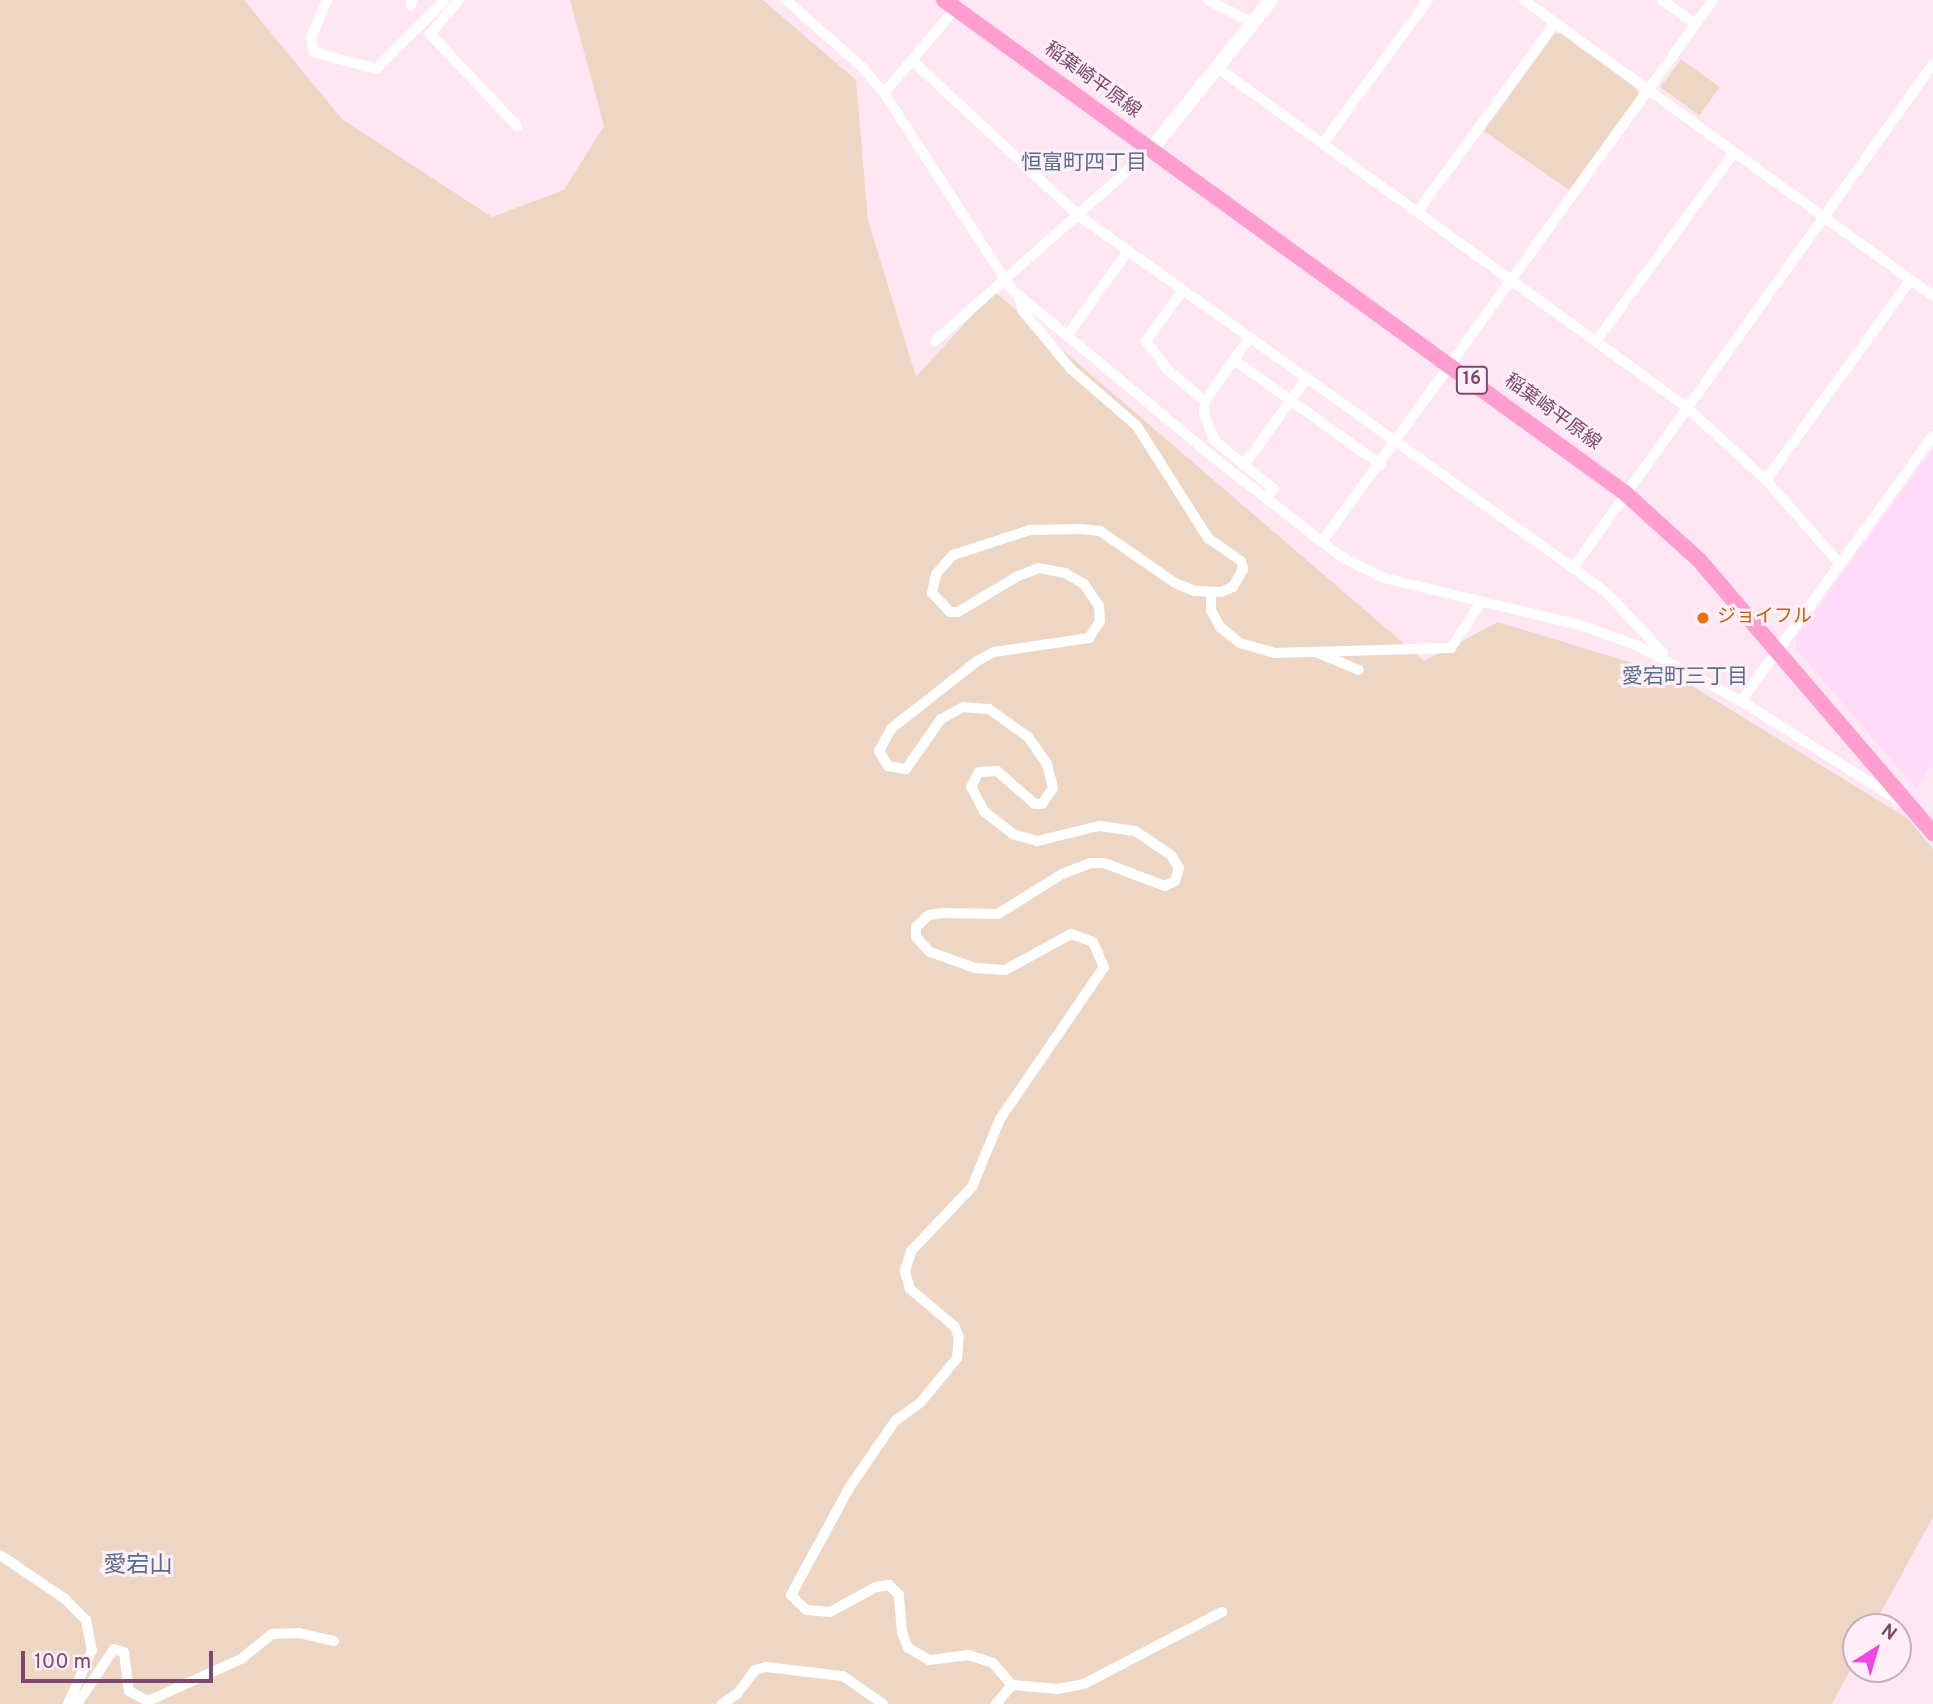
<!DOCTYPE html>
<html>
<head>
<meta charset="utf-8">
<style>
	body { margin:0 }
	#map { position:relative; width:1933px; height:1704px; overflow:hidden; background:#fee7f3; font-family:Overpass,"Noto Sans JP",sans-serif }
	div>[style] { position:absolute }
	.commercial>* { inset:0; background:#ffdaf9 }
	.green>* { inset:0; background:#edd7c4; transform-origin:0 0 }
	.street>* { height:10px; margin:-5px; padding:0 5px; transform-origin:5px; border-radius:5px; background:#fff }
	.secondary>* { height:14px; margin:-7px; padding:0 7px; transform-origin:7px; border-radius:7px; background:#fff }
	.primary>* { height:16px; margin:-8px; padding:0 8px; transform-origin:8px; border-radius:8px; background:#ff9dd0 }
	.dots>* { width:19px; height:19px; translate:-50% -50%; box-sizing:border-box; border:4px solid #ffeff8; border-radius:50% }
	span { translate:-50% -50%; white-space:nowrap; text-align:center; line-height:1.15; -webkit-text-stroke:6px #ffeff8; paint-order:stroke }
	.shield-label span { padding:2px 5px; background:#ffeff8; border:2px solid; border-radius:5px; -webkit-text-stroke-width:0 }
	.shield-label { font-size:18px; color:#7b4970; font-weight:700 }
	.street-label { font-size:19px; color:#7b4970 }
	.food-label { font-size:19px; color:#c56008 }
	.left { translate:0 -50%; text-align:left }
	.neighbourhood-label { font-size:21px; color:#586f89 }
	.quarter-label { font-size:23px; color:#586f89 }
	.north { position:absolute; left:1842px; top:1613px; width:70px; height:70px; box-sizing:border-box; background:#ffeff8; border:2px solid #caadc2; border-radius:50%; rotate:37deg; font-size:19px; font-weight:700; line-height:28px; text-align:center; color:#7b4970 }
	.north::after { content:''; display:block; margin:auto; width:24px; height:32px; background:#f044e3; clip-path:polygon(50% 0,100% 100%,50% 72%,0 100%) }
	.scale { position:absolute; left:21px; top:1651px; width:192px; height:32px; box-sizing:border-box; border:4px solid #7b4970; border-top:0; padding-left:9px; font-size:21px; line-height:24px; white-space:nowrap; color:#7b4970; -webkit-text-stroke:5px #ffeff8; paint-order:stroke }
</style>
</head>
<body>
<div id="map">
	<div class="commercial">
		<div style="clip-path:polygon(1933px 449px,1933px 763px,1916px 788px,1796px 649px,1796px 638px)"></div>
	</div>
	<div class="green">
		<div style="clip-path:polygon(0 0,244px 0,342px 119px,492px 217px,564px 190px,604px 126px,570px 0,763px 0,856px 80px,868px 220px,916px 377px,994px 291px,1424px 661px,1498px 622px,1676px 676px,1907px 818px,1933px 849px,1933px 1517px,1873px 1627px,1856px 1627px,1856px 1659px,1832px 1704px,0 1704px)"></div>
		<div style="clip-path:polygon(1560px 33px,1637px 89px,1638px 95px,1569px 190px,1484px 131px,1554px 34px)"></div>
		<div style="left:1681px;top:59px;width:48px;height:35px;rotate:36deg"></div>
	</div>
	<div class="street">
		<div style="left:327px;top:0;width:41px;rotate:112.8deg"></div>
		<div style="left:311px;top:38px;width:14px;rotate:78deg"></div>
		<div style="left:314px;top:52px;width:64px;rotate:15.3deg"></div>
		<div style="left:376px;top:69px;width:98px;rotate:-45deg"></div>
		<div style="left:459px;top:0;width:45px;rotate:130.5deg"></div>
		<div style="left:430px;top:34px;width:127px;rotate:46.6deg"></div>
		<div style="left:786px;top:0;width:103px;rotate:41.4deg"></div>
		<div style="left:863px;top:68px;width:33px;rotate:50deg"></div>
		<div style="left:884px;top:93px;width:235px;rotate:57deg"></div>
		<div style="left:1012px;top:290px;width:261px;rotate:39.7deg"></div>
		<div style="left:1213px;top:457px;width:161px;rotate:37.9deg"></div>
		<div style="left:1340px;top:556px;width:49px;rotate:26.6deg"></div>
		<div style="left:1384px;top:578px;width:202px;rotate:13.5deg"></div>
		<div style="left:1580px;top:625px;width:59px;rotate:19.7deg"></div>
		<div style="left:1636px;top:645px;width:119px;rotate:28.1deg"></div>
		<div style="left:1741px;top:701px;width:189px;rotate:32.3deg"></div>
		<div style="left:1208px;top:0;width:51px;rotate:27.1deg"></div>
		<div style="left:1524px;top:0;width:505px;rotate:35.89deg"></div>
		<div style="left:1662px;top:0;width:41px;rotate:36deg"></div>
		<div style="left:411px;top:5px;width:5px;rotate:-79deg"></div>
		<div style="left:914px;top:62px;width:224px;rotate:43deg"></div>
		<div style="left:1078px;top:215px;width:608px;rotate:35.49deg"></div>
		<div style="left:1573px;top:568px;width:44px;rotate:36.6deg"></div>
		<div style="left:1608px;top:594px;width:81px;rotate:47deg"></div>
		<div style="left:1218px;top:68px;width:576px;rotate:35.9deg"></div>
		<div style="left:1685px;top:406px;width:110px;rotate:42.4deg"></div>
		<div style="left:1766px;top:480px;width:112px;rotate:48.6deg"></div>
		<div style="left:884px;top:93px;width:111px;rotate:-49.7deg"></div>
		<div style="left:1324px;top:142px;width:176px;rotate:-53.8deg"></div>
		<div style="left:1418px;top:211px;width:233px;rotate:-53.9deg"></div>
		<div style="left:1183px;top:290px;width:63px;rotate:126deg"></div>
		<div style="left:1146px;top:341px;width:35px;rotate:53deg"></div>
		<div style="left:1167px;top:369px;width:50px;rotate:40.1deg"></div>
		<div style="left:1205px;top:401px;width:78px;rotate:-54.9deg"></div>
		<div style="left:1067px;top:336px;width:105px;rotate:-54.3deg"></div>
		<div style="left:1597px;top:340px;width:232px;rotate:-53.8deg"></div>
		<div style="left:935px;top:341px;width:288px;rotate:-41.5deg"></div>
		<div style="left:1234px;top:360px;width:181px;rotate:35.5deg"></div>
		<div style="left:1205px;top:401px;width:14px;rotate:94deg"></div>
		<div style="left:1204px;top:415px;width:28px;rotate:67deg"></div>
		<div style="left:1215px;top:441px;width:76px;rotate:39.1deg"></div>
		<div style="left:1274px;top:489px;width:11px;rotate:128deg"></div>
		<div style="left:1244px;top:465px;width:107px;rotate:-54.1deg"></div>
		<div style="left:1766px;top:480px;width:246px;rotate:-54.2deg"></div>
		<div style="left:1322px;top:542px;width:668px;rotate:-54.19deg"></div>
		<div style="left:1573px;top:568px;width:619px;rotate:-54.46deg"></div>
		<div style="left:1211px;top:593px;width:17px;rotate:90deg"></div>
		<div style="left:1211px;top:610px;width:19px;rotate:62deg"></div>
		<div style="left:1220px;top:627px;width:26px;rotate:39deg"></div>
		<div style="left:1240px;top:643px;width:36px;rotate:16deg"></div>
		<div style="left:1275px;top:653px;width:176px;rotate:-1.6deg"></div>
		<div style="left:1451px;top:648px;width:53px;rotate:-56.6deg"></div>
		<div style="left:1318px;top:653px;width:44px;rotate:22.5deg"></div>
		<div style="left:1741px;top:701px;width:327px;rotate:-54.1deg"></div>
		<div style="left:0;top:1555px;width:78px;rotate:34.1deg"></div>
		<div style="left:65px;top:1599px;width:30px;rotate:45deg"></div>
		<div style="left:86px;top:1620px;width:31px;rotate:79deg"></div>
		<div style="left:92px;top:1650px;width:59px;rotate:114deg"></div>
		<div style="left:1012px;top:1685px;width:46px;rotate:5deg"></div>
		<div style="left:1058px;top:1689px;width:26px;rotate:-11deg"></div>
		<div style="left:1084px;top:1684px;width:156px;rotate:-27.6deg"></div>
		<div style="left:77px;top:1704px;width:66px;rotate:-56.1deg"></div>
		<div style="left:114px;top:1649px;width:10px;rotate:17deg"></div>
		<div style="left:124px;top:1652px;width:39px;rotate:83deg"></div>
		<div style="left:129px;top:1691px;width:21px;rotate:28deg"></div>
		<div style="left:148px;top:1701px;width:102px;rotate:-24.3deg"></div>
		<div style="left:241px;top:1659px;width:40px;rotate:-39deg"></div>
		<div style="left:272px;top:1634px;width:27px;rotate:-2deg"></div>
		<div style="left:299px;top:1633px;width:36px;rotate:13deg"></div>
		<div style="left:722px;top:1704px;width:18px;rotate:-34deg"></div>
		<div style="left:737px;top:1694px;width:30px;rotate:-53deg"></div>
		<div style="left:755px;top:1670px;width:11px;rotate:-15deg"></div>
		<div style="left:766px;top:1667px;width:78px;rotate:6.7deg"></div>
		<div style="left:843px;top:1676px;width:49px;rotate:35deg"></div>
		<div style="left:996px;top:1704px;width:25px;rotate:-50deg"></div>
		<div style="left:1012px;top:1685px;width:29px;rotate:-131deg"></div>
		<div style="left:993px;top:1663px;width:25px;rotate:-162deg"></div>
		<div style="left:969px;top:1655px;width:40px;rotate:172.9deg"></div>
		<div style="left:929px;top:1660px;width:24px;rotate:-150deg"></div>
		<div style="left:908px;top:1648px;width:17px;rotate:-111deg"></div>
		<div style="left:902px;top:1632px;width:37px;rotate:-95deg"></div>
		<div style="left:899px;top:1595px;width:14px;rotate:-135deg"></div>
		<div style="left:889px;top:1585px;width:13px;rotate:171deg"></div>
		<div style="left:876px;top:1587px;width:52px;rotate:151.5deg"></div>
		<div style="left:830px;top:1612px;width:24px;rotate:-175deg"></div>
		<div style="left:806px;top:1610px;width:21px;rotate:-135deg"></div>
		<div style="left:791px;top:1595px;width:122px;rotate:-61.5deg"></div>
		<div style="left:849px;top:1488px;width:81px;rotate:-55.5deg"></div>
		<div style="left:895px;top:1421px;width:32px;rotate:-36deg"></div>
		<div style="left:921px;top:1402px;width:57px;rotate:-50.7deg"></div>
		<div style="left:957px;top:1358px;width:21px;rotate:-85deg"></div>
		<div style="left:959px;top:1337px;width:12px;rotate:-114deg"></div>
		<div style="left:954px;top:1326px;width:57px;rotate:-139.9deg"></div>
		<div style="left:910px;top:1289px;width:19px;rotate:-106deg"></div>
		<div style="left:905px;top:1271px;width:21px;rotate:-73deg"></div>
		<div style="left:911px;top:1251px;width:88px;rotate:-46.4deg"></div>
		<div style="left:972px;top:1187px;width:74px;rotate:-67.6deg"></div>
		<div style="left:1000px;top:1119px;width:184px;rotate:-55.6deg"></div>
		<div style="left:1104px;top:967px;width:27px;rotate:-114deg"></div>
		<div style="left:1093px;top:942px;width:23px;rotate:-160deg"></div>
		<div style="left:1071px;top:934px;width:75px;rotate:151.4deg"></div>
		<div style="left:1005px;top:970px;width:30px;rotate:-176deg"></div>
		<div style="left:975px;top:968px;width:48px;rotate:-160.4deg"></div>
		<div style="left:930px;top:952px;width:21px;rotate:-133deg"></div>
		<div style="left:916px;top:937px;width:10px;rotate:-90deg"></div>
		<div style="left:916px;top:927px;width:18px;rotate:-43deg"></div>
		<div style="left:929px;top:915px;width:13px;rotate:-9deg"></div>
		<div style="left:942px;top:913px;width:56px;rotate:1deg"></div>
		<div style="left:998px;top:914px;width:75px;rotate:-32deg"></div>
		<div style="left:1062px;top:874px;width:30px;rotate:-21deg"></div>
		<div style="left:1090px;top:863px;width:14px"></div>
		<div style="left:1104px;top:863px;width:65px;rotate:20.7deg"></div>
		<div style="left:1165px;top:886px;width:11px;rotate:-27deg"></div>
		<div style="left:1175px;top:881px;width:14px;rotate:-73deg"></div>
		<div style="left:1179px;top:868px;width:15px;rotate:-122deg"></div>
		<div style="left:1171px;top:855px;width:43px;rotate:-146.3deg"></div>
		<div style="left:1135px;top:831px;width:36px;rotate:-172deg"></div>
		<div style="left:1099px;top:826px;width:64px;rotate:166.4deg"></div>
		<div style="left:1037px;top:841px;width:25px;rotate:-164deg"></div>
		<div style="left:1013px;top:834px;width:37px;rotate:-142deg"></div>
		<div style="left:984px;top:811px;width:27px;rotate:-118deg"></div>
		<div style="left:971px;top:787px;width:17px;rotate:-62deg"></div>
		<div style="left:979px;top:772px;width:18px;rotate:-3deg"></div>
		<div style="left:997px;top:771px;width:50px;rotate:41deg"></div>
		<div style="left:1035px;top:804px;width:7px"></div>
		<div style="left:1042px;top:804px;width:19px;rotate:-55deg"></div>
		<div style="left:1053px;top:788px;width:25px;rotate:-104deg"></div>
		<div style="left:1047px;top:764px;width:33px;rotate:-125deg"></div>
		<div style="left:1028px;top:737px;width:48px;rotate:-144.3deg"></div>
		<div style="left:989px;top:709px;width:26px;rotate:-176deg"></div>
		<div style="left:963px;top:707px;width:25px;rotate:151deg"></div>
		<div style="left:941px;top:719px;width:61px;rotate:125deg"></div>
		<div style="left:906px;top:769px;width:18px;rotate:-171deg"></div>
		<div style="left:888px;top:766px;width:17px;rotate:-121deg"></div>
		<div style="left:879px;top:751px;width:26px;rotate:-61deg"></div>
		<div style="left:892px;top:728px;width:108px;rotate:-38.2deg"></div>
		<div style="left:977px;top:661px;width:19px;rotate:-28deg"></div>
		<div style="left:994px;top:652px;width:96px;rotate:-8.4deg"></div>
		<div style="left:1089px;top:638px;width:20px;rotate:-57deg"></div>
		<div style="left:1100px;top:621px;width:15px;rotate:-94deg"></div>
		<div style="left:1099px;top:606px;width:27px;rotate:-124deg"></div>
		<div style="left:1084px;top:584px;width:22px;rotate:-150deg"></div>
		<div style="left:1065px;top:573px;width:26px;rotate:-169deg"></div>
		<div style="left:1039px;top:568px;width:22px;rotate:159deg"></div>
		<div style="left:1018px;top:576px;width:70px;rotate:149deg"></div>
		<div style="left:958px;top:612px;width:8px;rotate:180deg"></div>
		<div style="left:950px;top:612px;width:26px;rotate:-133deg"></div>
		<div style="left:932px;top:593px;width:19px;rotate:-78deg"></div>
		<div style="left:936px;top:574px;width:25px;rotate:-48deg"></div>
		<div style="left:953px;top:555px;width:81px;rotate:-18deg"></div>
		<div style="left:1030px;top:530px;width:51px;rotate:-1.1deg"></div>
		<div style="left:1081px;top:529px;width:19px;rotate:6deg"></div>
		<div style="left:1100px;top:531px;width:91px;rotate:34.7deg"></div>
		<div style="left:1175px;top:583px;width:22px;rotate:22deg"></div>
		<div style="left:1195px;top:591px;width:26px;rotate:2deg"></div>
		<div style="left:1221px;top:592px;width:13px;rotate:-23deg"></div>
		<div style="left:1233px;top:587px;width:21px;rotate:-61deg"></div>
		<div style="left:1243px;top:569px;width:8px;rotate:-104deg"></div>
		<div style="left:1241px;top:561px;width:40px;rotate:-145.1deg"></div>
		<div style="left:1208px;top:538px;width:133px;rotate:-122.4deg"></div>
		<div style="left:1137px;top:426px;width:87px;rotate:-139.2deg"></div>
		<div style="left:1071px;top:369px;width:75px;rotate:-129.6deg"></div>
		<div style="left:1023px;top:311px;width:16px;rotate:-105deg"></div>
	</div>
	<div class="secondary">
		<div style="left:1151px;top:150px;width:192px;rotate:-51.3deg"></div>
	</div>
	<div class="primary">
		<div style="left:944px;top:0;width:841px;rotate:35.9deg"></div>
		<div style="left:1625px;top:493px;width:100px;rotate:42.2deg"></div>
		<div style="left:1699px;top:560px;width:360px;rotate:49.4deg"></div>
	</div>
	<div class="dots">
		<div style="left:1703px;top:618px;background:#e8710a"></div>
	</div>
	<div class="shield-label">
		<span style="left:1472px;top:380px">16</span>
	</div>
	<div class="street-label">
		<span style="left:1092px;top:81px;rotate:36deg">稲葉崎平原線</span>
		<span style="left:1552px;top:413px;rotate:36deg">稲葉崎平原線</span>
	</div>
	<div class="food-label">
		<span class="left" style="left:1717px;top:618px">ジョイフル</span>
	</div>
	<div class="neighbourhood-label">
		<span style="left:1084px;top:164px">恒富町四丁目</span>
		<span style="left:1685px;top:678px">愛宕町三丁目</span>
	</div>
	<div class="quarter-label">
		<span style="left:138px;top:1567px">愛宕山</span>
	</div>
	<div class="north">N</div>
	<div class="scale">100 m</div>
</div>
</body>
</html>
